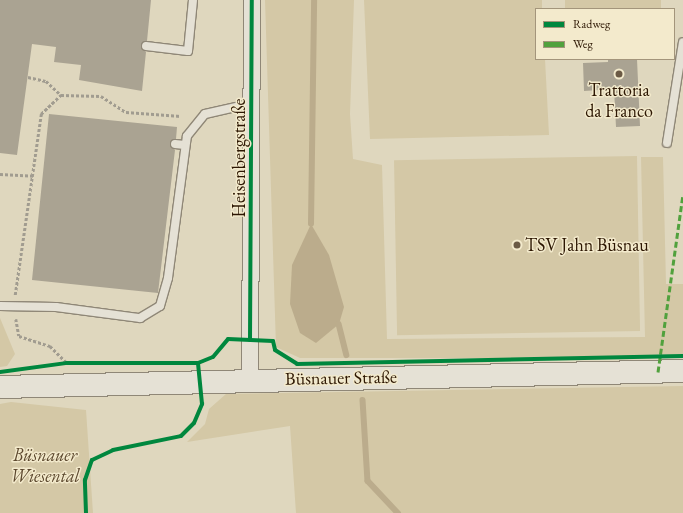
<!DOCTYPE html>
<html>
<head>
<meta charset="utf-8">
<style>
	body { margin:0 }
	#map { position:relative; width:683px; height:513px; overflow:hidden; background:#dfd7be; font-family:"EB Garamond",serif }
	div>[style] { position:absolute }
	.green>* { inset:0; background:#d4c8a6; transform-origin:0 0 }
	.water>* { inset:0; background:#bbac8c }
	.stream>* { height:5.5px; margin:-2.75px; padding:0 2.75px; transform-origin:2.75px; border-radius:2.75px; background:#bbac8c }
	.building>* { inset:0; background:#aaa392 }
	.path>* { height:2.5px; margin-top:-1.25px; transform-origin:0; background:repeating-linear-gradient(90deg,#a19c90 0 3px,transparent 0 5px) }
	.roads { filter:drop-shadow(1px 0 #8f8777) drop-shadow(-1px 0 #8f8777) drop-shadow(0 1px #8f8777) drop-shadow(0 -1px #8f8777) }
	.lane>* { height:8px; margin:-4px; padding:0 4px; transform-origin:4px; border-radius:4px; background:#e5e1d5 }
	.street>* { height:16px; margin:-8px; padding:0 8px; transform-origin:8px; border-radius:8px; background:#e5e1d5 }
	.secondary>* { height:22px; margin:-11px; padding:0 11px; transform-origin:11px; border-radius:11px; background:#e5e1d5 }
	.quiet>* { height:3px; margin-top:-1.5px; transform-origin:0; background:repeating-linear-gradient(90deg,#51a13d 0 6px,transparent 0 9px) }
	.cycleway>* { height:4px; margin:-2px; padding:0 2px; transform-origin:2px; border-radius:2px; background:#00873e }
	.dots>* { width:11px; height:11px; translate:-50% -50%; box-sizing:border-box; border:2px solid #f3eacc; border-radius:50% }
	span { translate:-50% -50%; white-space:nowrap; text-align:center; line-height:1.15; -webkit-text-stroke:3px #f3eacc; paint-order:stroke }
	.poi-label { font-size:18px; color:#2c1602 }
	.left { translate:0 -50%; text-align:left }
	.street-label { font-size:18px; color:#2c1602 }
	.park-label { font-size:18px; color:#5c482e; font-style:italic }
	.legend { position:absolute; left:535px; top:8px; width:140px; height:52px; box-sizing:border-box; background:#f3eacc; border:1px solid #a3957b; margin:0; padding:5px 7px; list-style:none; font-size:12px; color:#2c1602 }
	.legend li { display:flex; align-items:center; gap:8px; height:20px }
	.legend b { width:20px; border:1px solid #a3957b }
</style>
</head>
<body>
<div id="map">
	<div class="green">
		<div style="clip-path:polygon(265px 0,354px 0,350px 114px,353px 159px,382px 165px,387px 339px,645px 337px,641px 157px,663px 157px,666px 284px,683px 284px,683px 358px,300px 358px,276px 347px)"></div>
		<div style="clip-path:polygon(364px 0,542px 0,542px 9px,536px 9px,536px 59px,545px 59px,549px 135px,370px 139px)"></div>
		<div style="left:565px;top:0;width:96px;height:9px"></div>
		<div style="left:637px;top:156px;width:175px;height:243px;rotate:89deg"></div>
		<div style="clip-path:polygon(0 318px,15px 354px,7px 366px,0 367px)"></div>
		<div style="clip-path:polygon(683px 386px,683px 513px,296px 513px,290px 426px,187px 442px,205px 424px,209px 409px,226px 394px)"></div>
		<div style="clip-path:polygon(11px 402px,86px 410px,93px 513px,0 513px,0 404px)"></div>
	</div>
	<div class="water">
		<div style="clip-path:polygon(311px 224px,329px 255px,344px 307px,339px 324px,316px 343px,300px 333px,290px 304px,292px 265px)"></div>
	</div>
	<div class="stream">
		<div style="left:311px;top:224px;width:224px;rotate:-89.2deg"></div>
		<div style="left:339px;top:324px;width:32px;rotate:76deg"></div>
		<div style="left:363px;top:400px;width:81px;rotate:86.5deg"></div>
		<div style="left:368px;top:481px;width:44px;rotate:46.8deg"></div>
	</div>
	<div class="building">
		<div style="clip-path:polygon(0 0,151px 0,147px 41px,141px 46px,146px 52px,142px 91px,79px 80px,81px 65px,54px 62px,56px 47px,32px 44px,17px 155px,0 153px)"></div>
		<div style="clip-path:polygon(608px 59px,637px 59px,640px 126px,616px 127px,614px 89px,584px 91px,583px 63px,608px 62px)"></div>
		<div style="clip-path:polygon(49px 114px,177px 127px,176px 139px,170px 143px,175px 150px,158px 293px,32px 280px)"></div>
	</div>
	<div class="path">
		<div style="left:28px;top:77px;width:18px;rotate:13deg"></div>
		<div style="left:46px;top:81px;width:21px;rotate:43deg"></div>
		<div style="left:61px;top:95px;width:40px;rotate:1.4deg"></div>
		<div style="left:101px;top:96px;width:30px;rotate:33deg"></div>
		<div style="left:126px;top:112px;width:55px;rotate:4.2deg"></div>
		<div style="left:0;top:174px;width:34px;rotate:3deg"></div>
		<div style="left:15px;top:295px;width:183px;rotate:-81.8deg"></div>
		<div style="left:41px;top:114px;width:28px;rotate:-44deg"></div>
		<div style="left:16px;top:319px;width:17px;rotate:80deg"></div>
		<div style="left:19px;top:336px;width:33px;rotate:18deg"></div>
		<div style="left:50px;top:346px;width:24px;rotate:45deg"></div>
	</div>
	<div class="roads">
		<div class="lane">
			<div style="left:146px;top:46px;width:42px;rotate:6.8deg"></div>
			<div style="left:188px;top:51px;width:51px;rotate:-84.4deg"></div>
			<div style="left:667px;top:143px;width:102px;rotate:-81deg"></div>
			<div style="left:175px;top:144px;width:10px;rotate:6deg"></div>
			<div style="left:0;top:306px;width:56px;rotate:1deg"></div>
			<div style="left:56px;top:307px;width:85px;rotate:7.5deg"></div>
			<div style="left:140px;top:318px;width:23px;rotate:-31deg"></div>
			<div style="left:160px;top:306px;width:29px;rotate:-74deg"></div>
			<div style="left:168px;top:278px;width:143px;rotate:-82.4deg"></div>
			<div style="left:187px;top:136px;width:28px;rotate:-51deg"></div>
			<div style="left:205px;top:114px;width:49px;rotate:-12.9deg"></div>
		</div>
		<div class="street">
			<div style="left:250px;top:380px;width:380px;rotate:-89.7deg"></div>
		</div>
		<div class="secondary">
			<div style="left:0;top:387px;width:683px;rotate:-1.34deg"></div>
		</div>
	</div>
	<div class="quiet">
		<div style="left:658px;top:372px;width:179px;rotate:-82deg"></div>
	</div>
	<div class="cycleway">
		<div style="left:250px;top:340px;width:340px;rotate:-89.7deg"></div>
		<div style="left:0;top:372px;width:68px;rotate:-7.7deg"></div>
		<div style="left:67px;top:363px;width:131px"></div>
		<div style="left:198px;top:363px;width:16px;rotate:-22deg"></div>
		<div style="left:213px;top:357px;width:23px;rotate:-50deg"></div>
		<div style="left:228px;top:339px;width:45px;rotate:2.5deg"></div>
		<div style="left:273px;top:341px;width:9px;rotate:77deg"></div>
		<div style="left:275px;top:350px;width:26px;rotate:32deg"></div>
		<div style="left:297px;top:364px;width:386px;rotate:-1.2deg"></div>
		<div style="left:86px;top:513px;width:33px;rotate:-92deg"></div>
		<div style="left:85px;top:480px;width:21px;rotate:-71deg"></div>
		<div style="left:92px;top:460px;width:23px;rotate:-25deg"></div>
		<div style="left:113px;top:450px;width:69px;rotate:-11.6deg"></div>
		<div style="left:181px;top:436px;width:18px;rotate:-45deg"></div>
		<div style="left:194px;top:423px;width:21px;rotate:-67deg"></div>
		<div style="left:202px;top:404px;width:41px;rotate:-95.6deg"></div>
	</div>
	<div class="dots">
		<div style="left:619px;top:74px;background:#6b5a44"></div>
		<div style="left:517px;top:245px;background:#6b5a44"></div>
	</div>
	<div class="poi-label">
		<span style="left:619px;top:101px">Trattoria<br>da Franco</span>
		<span class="left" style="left:525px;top:245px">TSV Jahn Büsnau</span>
	</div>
	<div class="street-label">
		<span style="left:239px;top:158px;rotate:-90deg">Heisenbergstraße</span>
		<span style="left:341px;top:378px;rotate:-1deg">Büsnauer Straße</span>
	</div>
	<div class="park-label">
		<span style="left:45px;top:466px">Büsnauer<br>Wiesental</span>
	</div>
	<ul class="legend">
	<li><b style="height:5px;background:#00873e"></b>Radweg</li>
	<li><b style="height:5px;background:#51a13d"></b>Weg</li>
	</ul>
</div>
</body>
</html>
